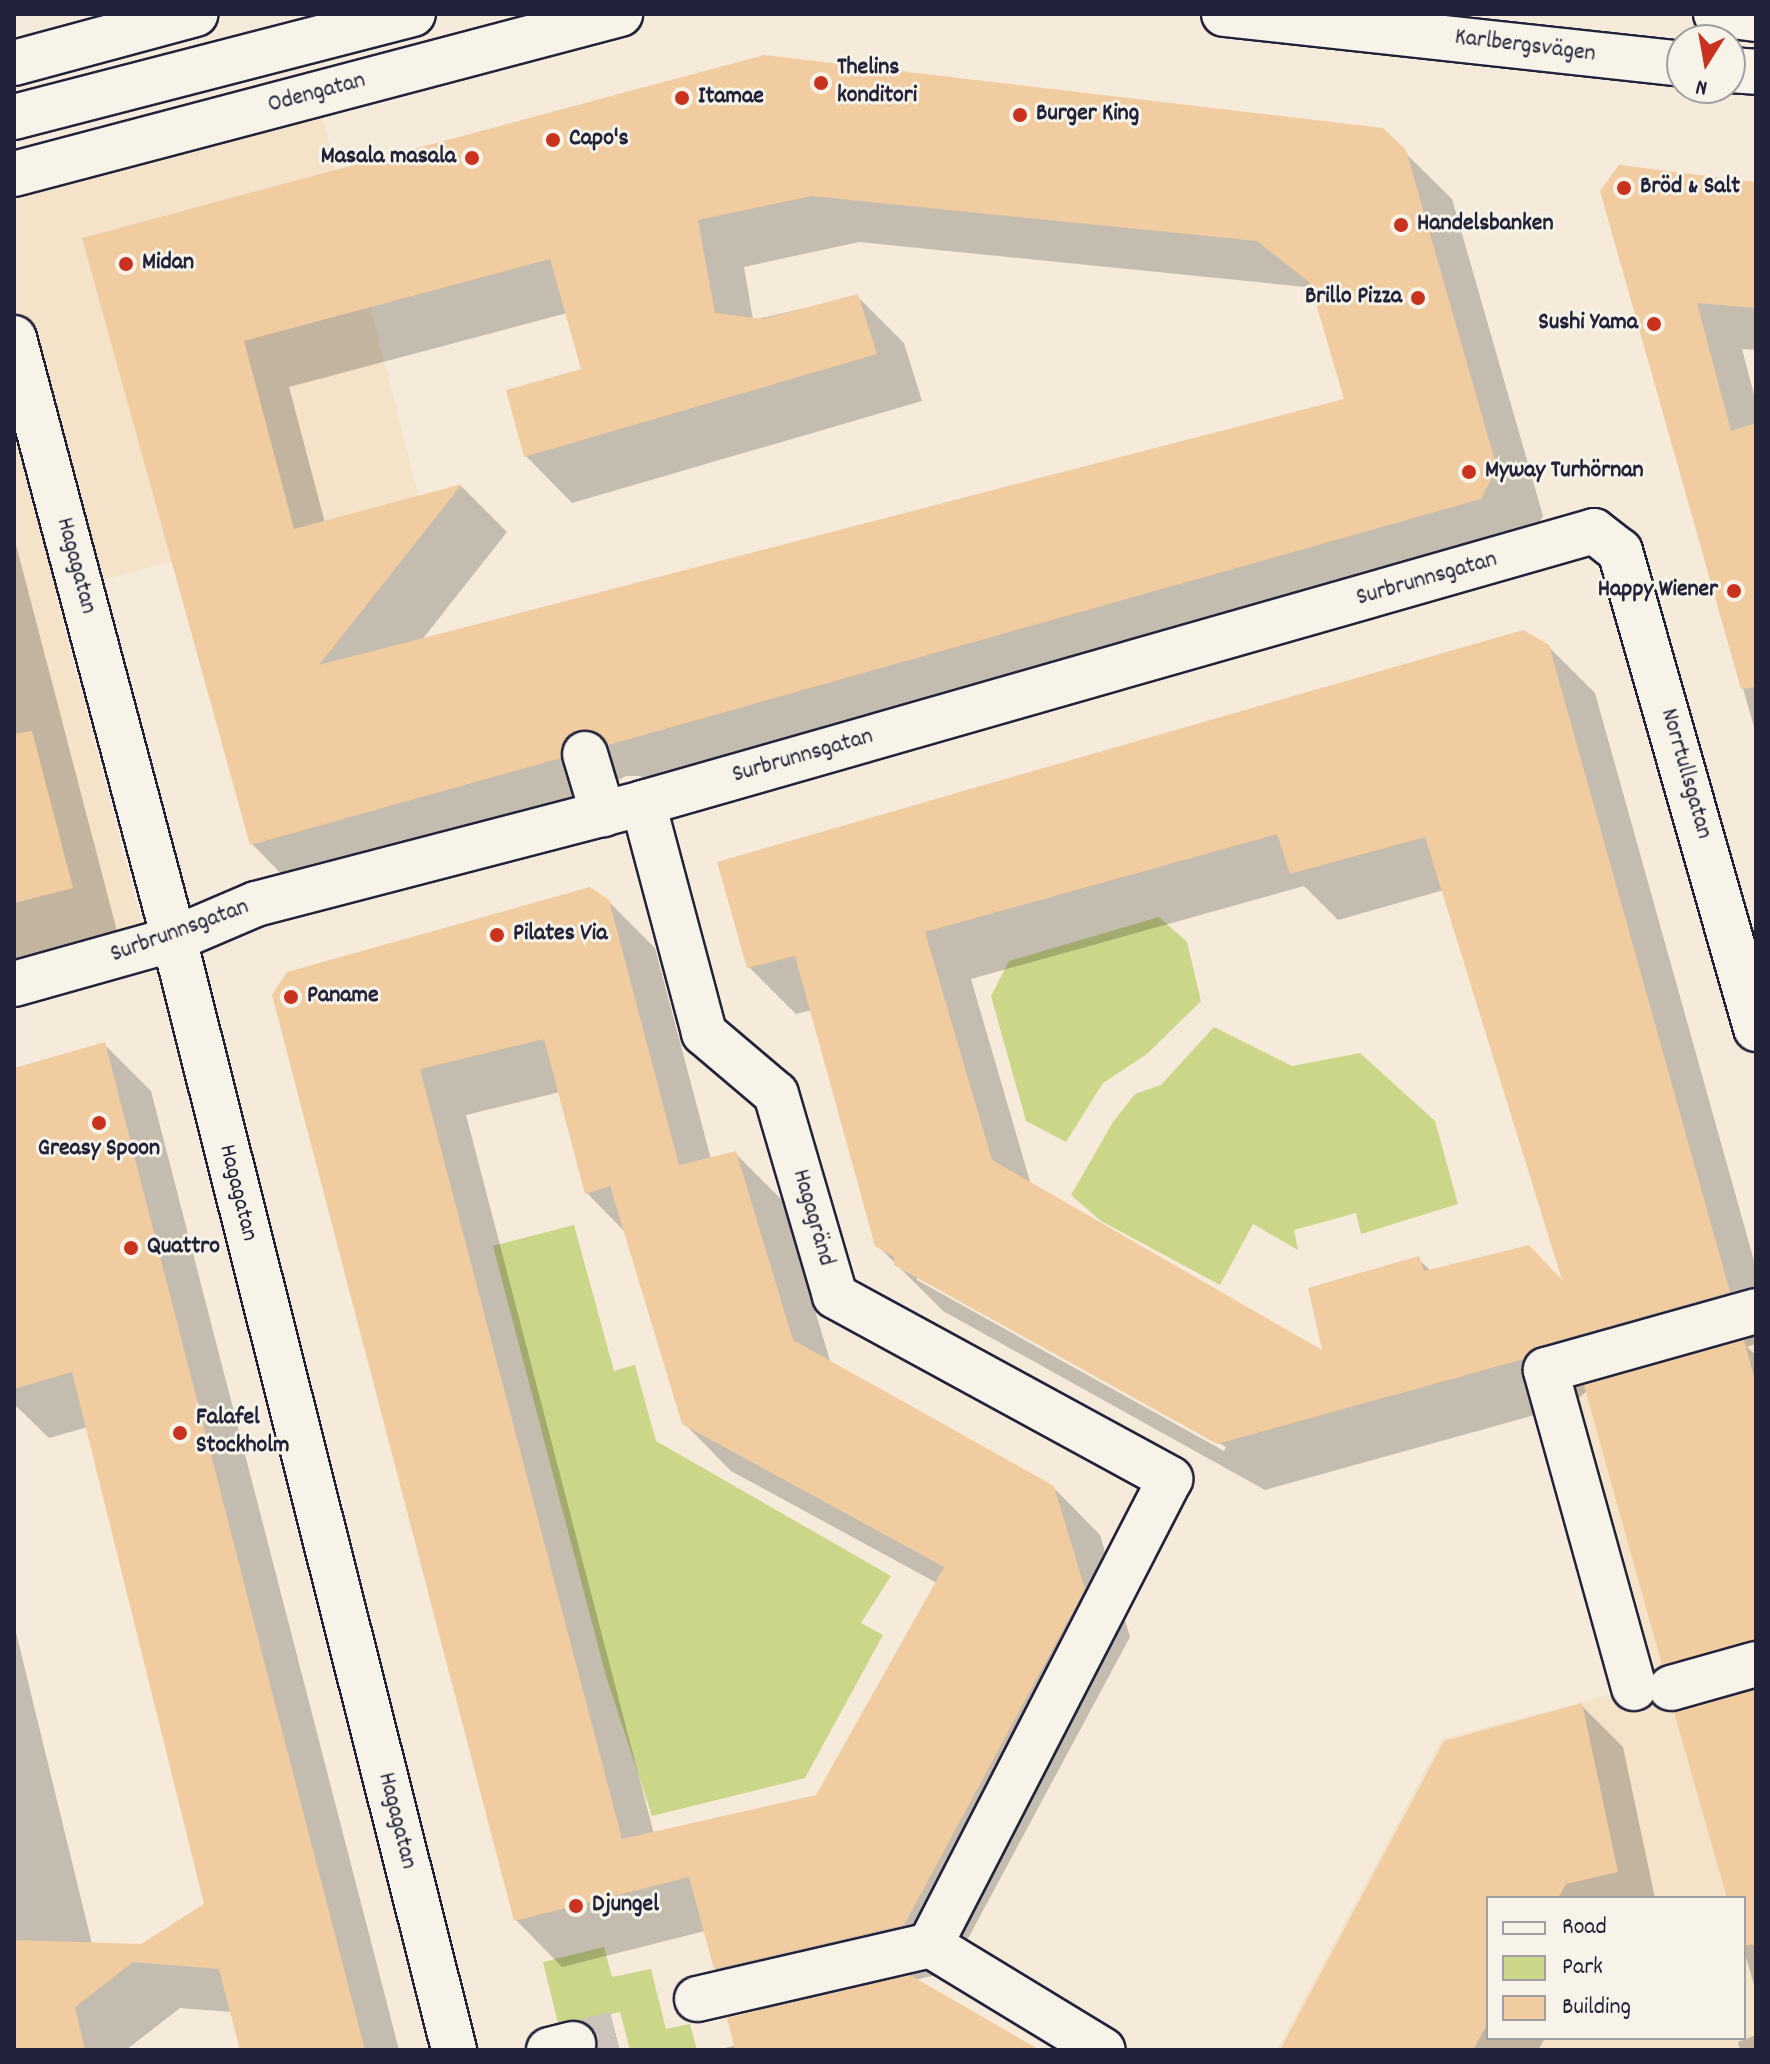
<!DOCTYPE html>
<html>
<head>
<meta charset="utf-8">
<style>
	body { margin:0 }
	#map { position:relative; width:1770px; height:2064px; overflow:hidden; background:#f6ebda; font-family:Dekko,sans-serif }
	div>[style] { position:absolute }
	.built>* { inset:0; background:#f4e2c9 }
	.green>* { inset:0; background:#cbd689 }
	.shadow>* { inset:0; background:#0003 }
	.building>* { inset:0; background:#f0cca0 }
	.minor-tunnel>* { height:44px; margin-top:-22px; transform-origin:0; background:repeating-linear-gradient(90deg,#ccc3ba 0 44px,transparent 0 66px) }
	.roads { filter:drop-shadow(2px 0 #22223b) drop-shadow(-2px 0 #22223b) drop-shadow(0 2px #22223b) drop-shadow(0 -2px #22223b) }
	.minor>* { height:44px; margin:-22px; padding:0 22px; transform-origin:22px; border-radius:22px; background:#f7f3e8 }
	.major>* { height:44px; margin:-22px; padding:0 22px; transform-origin:22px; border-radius:22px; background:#f7f3e8 }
	.dots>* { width:22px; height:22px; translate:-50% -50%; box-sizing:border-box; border:4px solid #f7f3e8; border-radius:50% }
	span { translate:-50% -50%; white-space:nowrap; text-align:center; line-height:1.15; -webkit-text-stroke:6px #f7f3e8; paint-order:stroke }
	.street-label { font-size:24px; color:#22223b }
	.poi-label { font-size:24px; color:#22223b; font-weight:700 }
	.left { translate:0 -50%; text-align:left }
	.right { translate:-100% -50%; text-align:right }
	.frame { position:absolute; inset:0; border:16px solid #22223b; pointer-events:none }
	.legend { position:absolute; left:1486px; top:1896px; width:260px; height:144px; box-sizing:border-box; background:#f7f3e8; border:2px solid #a29fa3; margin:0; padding:10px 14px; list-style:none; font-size:24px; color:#22223b }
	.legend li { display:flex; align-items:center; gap:16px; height:40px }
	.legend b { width:40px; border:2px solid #a29fa3 }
	.north { position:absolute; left:1666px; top:24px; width:80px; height:80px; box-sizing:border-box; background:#f7f3e8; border:2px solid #a29fa3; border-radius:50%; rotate:191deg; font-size:22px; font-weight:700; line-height:32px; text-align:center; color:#22223b }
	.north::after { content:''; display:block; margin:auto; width:28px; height:36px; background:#c8321e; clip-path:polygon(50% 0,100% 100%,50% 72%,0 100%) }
</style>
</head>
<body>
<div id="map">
	<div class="built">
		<div style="clip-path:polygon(321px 112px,419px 498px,55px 592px,147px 943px,14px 980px,14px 200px)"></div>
		<div style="clip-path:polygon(evenodd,1756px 1310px,1756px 2050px,1277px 2050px,1442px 1739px,1634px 1688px,1544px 1368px,1756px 1310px,1488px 1898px,1744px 1898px,1744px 2038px,1488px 2038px,1488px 1898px)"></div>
	</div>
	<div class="green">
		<div style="clip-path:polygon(1159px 917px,1187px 942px,1201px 1001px,1147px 1054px,1103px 1083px,1066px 1142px,1026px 1121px,991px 996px,1009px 961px)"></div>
		<div style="clip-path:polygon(1214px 1027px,1292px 1066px,1360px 1053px,1435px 1121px,1458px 1204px,1361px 1234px,1356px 1213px,1294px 1230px,1298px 1250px,1253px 1224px,1220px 1285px,1101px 1221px,1071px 1195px,1113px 1122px,1135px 1094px,1161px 1085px)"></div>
		<div style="clip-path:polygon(574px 1225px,614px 1371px,635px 1365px,656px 1441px,891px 1576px,861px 1623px,883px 1635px,805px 1778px,652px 1816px,606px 1676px,493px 1246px)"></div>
		<div style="clip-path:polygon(604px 1947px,612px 1977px,651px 1969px,666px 2029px,690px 2024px,697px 2050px,630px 2050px,620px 2012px,559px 2027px,543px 1962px)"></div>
	</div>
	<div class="shadow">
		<div style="clip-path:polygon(evenodd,1382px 130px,1452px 199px,1543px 516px,1527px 546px,656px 790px,640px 776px,626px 776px,612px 784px,607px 804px,298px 891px,252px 844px,85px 239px,1382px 130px,859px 242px,1306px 287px,1316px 295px,1347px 400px,421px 641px,507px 532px,461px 486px,325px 523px,289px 387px,567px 313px,584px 370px,526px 456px,572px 503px,922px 401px,904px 343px,857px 296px,753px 320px,744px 267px,859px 242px)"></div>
		<div style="clip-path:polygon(1756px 184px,1756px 350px,1742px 349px,1756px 402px,1756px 734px,1602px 192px)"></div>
		<div style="clip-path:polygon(14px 537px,118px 935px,14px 961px)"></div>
		<div style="clip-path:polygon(evenodd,1548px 646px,1595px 693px,1756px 1268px,1756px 1344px,1747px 1347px,1756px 1355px,1756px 1992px,1744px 1950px,1744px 1898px,1729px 1898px,1705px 1706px,1664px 1664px,1588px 1390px,1571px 1405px,1265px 1490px,943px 1311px,877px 1245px,812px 1010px,796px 1014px,749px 967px,1548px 646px,1304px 886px,1338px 920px,1444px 890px,1565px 1284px,1431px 1271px,1418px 1259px,1325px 1354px,1031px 1185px,971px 979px,1304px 886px,1548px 646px,917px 1276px,1226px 1447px,1224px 1451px,917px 1280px,917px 1276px)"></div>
		<div style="clip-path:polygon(evenodd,608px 901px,655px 948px,711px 1159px,735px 1153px,782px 1200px,831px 1364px,1053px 1487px,1100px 1535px,1130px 1637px,950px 1972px,914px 1980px,1036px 2050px,718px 2050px,736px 2045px,759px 2012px,715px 1968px,705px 1931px,562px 1967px,516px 1920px,274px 995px,608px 901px,560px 1092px,587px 1193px,626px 1233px,684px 1423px,731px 1471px,937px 1583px,817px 1797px,654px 1834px,466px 1115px,560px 1092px)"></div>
		<div style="clip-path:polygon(104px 1044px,151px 1091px,399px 2050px,236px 2050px,241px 2046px,232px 2012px,180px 2008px,126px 2050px,14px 2050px,14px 1624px,92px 1944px,142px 1946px,206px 1905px,88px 1427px,49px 1438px,14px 1404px,14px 1070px)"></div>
		<div style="clip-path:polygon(1581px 1705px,1623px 1747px,1655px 1898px,1488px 1898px,1488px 2038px,1545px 2038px,1538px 2050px,1282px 2050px)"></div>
		<div style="clip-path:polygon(1756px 2035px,1756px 2050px,1740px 2050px,1738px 2042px)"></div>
	</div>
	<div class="building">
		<div style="clip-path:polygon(evenodd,764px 55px,1383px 128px,1406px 150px,1497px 468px,1481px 499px,608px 745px,591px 730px,579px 730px,566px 737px,561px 758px,250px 845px,82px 238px,764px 55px,811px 196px,1257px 241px,1310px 283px,1344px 399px,319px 665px,462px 484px,294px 529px,244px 341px,550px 259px,581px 369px,506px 390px,524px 457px,877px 354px,858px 294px,763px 319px,715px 313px,698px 220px,811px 196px)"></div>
		<div style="clip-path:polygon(1619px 165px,1756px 182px,1756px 308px,1697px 303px,1731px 431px,1756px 423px,1756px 687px,1741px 689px,1600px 191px)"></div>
		<div style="clip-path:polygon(evenodd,1523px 630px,1549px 645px,1730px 1292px,1539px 1346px,1524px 1359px,1217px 1444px,894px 1265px,894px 1257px,875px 1246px,795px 956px,747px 968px,717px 862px,1523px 630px,1277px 834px,1290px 874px,1425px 837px,1562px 1280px,1529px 1245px,1424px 1271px,1419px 1256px,1308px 1288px,1322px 1350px,992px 1160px,925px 932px,1277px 834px)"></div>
		<div style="clip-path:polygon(32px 731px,73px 888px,14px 903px,14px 734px)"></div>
		<div style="clip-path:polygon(evenodd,590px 887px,609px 900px,679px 1165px,736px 1151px,793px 1340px,1054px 1486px,1085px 1589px,904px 1925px,714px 1969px,689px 1877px,514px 1921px,272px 995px,287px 972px,590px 887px,544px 1039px,585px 1194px,610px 1186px,682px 1424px,944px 1567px,816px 1795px,622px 1839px,420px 1069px,544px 1039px)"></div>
		<div style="clip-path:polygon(105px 1042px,273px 1696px,365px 2050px,240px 2050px,219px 1969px,133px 1962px,75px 2007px,85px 2050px,14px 2050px,14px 1940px,141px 1944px,204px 1904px,72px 1372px,14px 1389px,14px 1068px)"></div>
		<div style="clip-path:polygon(1744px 1340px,1756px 1384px,1756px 1640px,1662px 1665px,1584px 1385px)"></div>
		<div style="clip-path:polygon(1756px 1690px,1756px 1944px,1744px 1946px,1744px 1898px,1727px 1898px,1674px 1712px)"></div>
		<div style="clip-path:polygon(1582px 1703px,1618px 1872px,1566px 1884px,1558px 1898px,1488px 1898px,1488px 2023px,1473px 2050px,1280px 2050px,1444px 1741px)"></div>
		<div style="clip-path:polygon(910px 1975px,1040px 2050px,735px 2050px,727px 2018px)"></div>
	</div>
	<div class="minor-tunnel">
		<div style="left:573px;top:2044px;width:54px;rotate:-14deg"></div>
	</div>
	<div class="roads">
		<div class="minor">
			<div style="left:1716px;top:14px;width:40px;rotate:7.1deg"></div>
			<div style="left:14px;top:117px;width:412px;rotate:-14.5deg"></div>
			<div style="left:14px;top:338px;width:622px;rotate:75.09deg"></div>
			<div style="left:174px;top:939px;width:1146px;rotate:75.85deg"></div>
			<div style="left:585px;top:754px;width:63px;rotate:73.3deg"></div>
			<div style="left:643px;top:803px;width:238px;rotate:75.1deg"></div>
			<div style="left:704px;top:1033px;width:94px;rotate:40.3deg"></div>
			<div style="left:776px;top:1094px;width:210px;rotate:73.7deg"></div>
			<div style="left:835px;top:1296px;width:382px;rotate:28.6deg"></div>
			<div style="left:1170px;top:1479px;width:524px;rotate:117.25deg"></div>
			<div style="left:930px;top:1945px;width:202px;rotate:31.3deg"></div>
			<div style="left:14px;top:984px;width:166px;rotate:-15.7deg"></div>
			<div style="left:174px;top:939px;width:89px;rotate:-23.1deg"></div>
			<div style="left:256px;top:904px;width:400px;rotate:-14.6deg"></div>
			<div style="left:643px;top:803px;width:989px;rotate:-15.96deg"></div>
			<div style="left:1594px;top:531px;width:33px;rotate:38deg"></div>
			<div style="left:1620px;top:551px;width:497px;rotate:74.1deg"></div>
			<div style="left:1634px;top:1688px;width:330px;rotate:-105.5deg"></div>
			<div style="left:1546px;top:1370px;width:218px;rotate:-15.7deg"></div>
			<div style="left:1671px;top:1688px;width:88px;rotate:-15.8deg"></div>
			<div style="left:697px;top:1999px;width:239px;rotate:-13deg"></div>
			<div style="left:549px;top:2050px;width:25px;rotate:-14deg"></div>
		</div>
		<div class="major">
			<div style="left:1224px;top:14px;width:461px;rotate:6.2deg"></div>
			<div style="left:14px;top:63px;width:188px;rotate:-15.1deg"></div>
			<div style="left:1730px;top:70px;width:26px;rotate:4deg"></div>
			<div style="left:14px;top:174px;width:627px;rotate:-14.79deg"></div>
		</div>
	</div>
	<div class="dots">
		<div style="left:821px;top:83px;background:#c8321e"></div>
		<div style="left:682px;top:98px;background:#c8321e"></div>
		<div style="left:1020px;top:115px;background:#c8321e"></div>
		<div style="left:553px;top:140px;background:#c8321e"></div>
		<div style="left:472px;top:158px;background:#c8321e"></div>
		<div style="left:1624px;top:188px;background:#c8321e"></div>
		<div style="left:1401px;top:225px;background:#c8321e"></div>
		<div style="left:126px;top:264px;background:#c8321e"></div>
		<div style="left:1418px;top:298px;background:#c8321e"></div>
		<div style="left:1654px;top:324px;background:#c8321e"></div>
		<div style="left:1469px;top:472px;background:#c8321e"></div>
		<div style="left:1734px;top:591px;background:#c8321e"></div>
		<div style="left:497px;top:935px;background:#c8321e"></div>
		<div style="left:291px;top:997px;background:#c8321e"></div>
		<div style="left:99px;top:1123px;background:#c8321e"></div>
		<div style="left:131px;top:1248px;background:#c8321e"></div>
		<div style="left:180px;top:1433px;background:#c8321e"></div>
		<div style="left:576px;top:1906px;background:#c8321e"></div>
	</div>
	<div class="street-label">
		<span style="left:1525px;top:47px;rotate:7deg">Karlbergsvägen</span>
		<span style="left:317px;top:94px;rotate:-15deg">Odengatan</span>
		<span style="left:75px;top:566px;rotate:75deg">Hagagatan</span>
		<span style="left:1427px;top:580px;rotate:-16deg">Surbrunnsgatan</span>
		<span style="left:803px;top:757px;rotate:-16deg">Surbrunnsgatan</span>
		<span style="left:1685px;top:774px;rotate:74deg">Norrtullsgatan</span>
		<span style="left:180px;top:932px;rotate:-20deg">Surbrunnsgatan</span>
		<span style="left:237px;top:1193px;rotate:76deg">Hagagatan</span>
		<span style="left:812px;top:1218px;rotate:74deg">Hagagränd</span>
		<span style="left:396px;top:1821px;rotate:76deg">Hagagatan</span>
	</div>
	<div class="poi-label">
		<span class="left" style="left:837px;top:83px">Thelins<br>konditori</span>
		<span class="left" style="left:698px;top:98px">Itamae</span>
		<span class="left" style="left:1036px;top:115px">Burger King</span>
		<span class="left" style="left:569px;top:140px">Capo's</span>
		<span class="right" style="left:456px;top:158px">Masala masala</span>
		<span class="left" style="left:1640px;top:188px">Bröd &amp; Salt</span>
		<span class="left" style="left:1417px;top:225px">Handelsbanken</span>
		<span class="left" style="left:142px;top:264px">Midan</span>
		<span class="right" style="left:1402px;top:298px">Brillo Pizza</span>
		<span class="right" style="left:1638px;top:324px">Sushi Yama</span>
		<span class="left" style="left:1485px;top:472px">Myway Turhörnan</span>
		<span class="right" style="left:1718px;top:591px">Happy Wiener</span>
		<span class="left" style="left:513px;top:935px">Pilates Via</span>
		<span class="left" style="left:307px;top:997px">Paname</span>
		<span style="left:99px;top:1150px">Greasy Spoon</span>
		<span class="left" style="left:147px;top:1248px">Quattro</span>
		<span class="left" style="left:196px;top:1433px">Falafel<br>Stockholm</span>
		<span class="left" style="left:592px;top:1906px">Djungel</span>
	</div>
	<div class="frame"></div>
	<ul class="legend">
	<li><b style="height:10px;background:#f7f3e8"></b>Road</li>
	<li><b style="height:22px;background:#cbd689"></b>Park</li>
	<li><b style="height:22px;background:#f0cca0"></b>Building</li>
	</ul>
	<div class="north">N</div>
</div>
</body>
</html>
